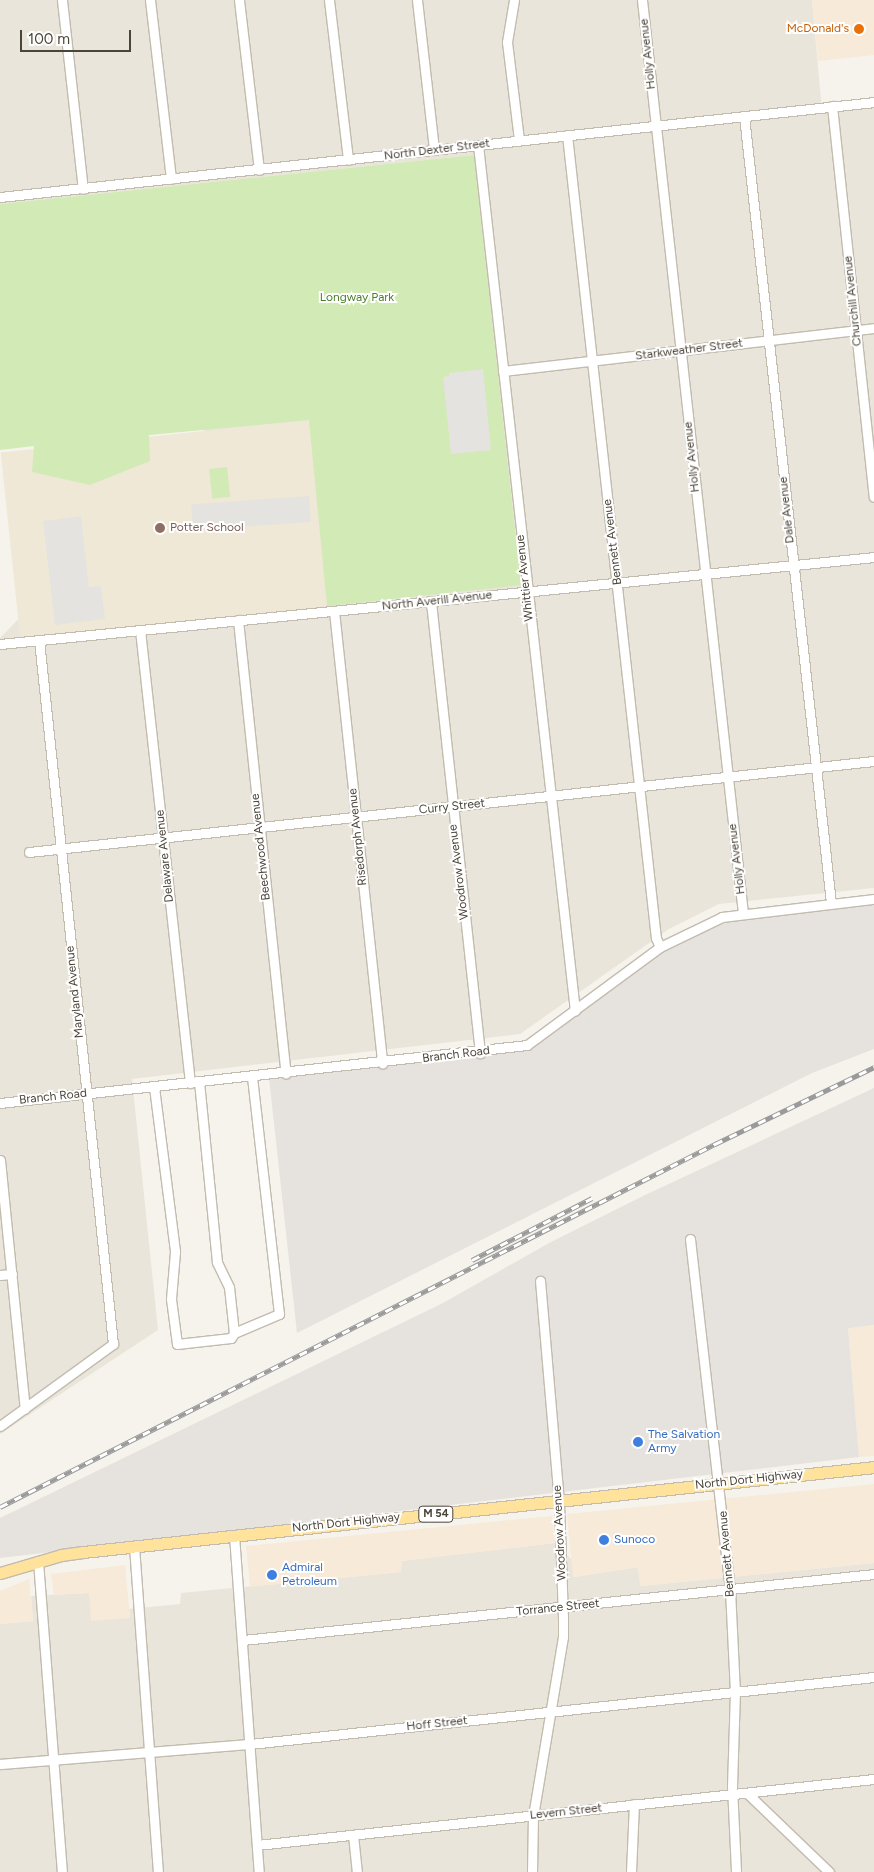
<!DOCTYPE html>
<html>
<head>
<meta charset="utf-8">
<style>
	body { margin:0 }
	#map { position:relative; width:874px; height:1872px; overflow:hidden; background:#f6f3ec; font-family:Figtree,sans-serif }
	div>[style] { position:absolute }
	.residential>* { inset:0; background:#eae5da }
	.commercial>* { inset:0; background:#f7ead8 }
	.industrial>* { inset:0; background:#e6e2dd }
	.education>* { inset:0; background:#efe8d6; transform-origin:0 0 }
	.green>* { inset:0; background:#d2eab5; transform-origin:0 0 }
	.parking>* { inset:0; background:#e5e3e0; transform-origin:0 0 }
	.roads { filter:drop-shadow(1px 0 #c2bbae) drop-shadow(-1px 0 #c2bbae) drop-shadow(0 1px #c2bbae) drop-shadow(0 -1px #c2bbae) }
	.minor>* { height:9px; margin:-4.5px; padding:0 4.5px; transform-origin:4.5px; border-radius:4.5px; background:#fff }
	.major>* { height:11px; margin:-5.5px; padding:0 5.5px; transform-origin:5.5px; border-radius:5.5px; background:#ffe39c }
	.rail>* { height:4.5px; margin-top:-2.25px; transform-origin:0; background:repeating-linear-gradient(90deg,#fff 0 8px,#9a9a9a 0 16px); box-sizing:border-box; border-block:1px solid #9a9a9a }
	.dots>* { width:14px; height:14px; translate:-50% -50%; box-sizing:border-box; border:2px solid #fff; border-radius:50% }
	span { translate:-50% -50%; white-space:nowrap; text-align:center; line-height:1.15; -webkit-text-stroke:4px #fff; paint-order:stroke }
	.shield-label span { padding:1px 4px; background:#fff; border:1px solid; border-radius:4px; -webkit-text-stroke-width:0 }
	.shield-label { font-size:11px; color:#4b4439; font-weight:700 }
	.food-label { font-size:12px; color:#c56008 }
	.right { translate:-100% -50%; text-align:right }
	.street-label { font-size:12px; color:#4b4439 }
	.park-label { font-size:12px; color:#4a7f2a }
	.education-label { font-size:12px; color:#785e54 }
	.left { translate:0 -50%; text-align:left }
	.shop-label { font-size:12px; color:#366cbe }
	.scale { position:absolute; left:20px; top:30px; width:111px; height:22px; box-sizing:border-box; border:2px solid #4b4439; border-top:0; padding-left:6px; font-size:15px; line-height:18px; white-space:nowrap; color:#4b4439; -webkit-text-stroke:4px #fff; paint-order:stroke }
</style>
</head>
<body>
<div id="map">
	<div class="residential">
		<div style="clip-path:polygon(0 0,812px 0,822px 111px,874px 106px,874px 888px,719px 904px,669px 929px,520px 1034px,132px 1079px,158px 1330px,0 1434px,0 638px,474px 155px,0 204px)"></div>
		<div style="clip-path:polygon(555px 1543px,572px 1560px,574px 1577px,638px 1567px,641px 1586px,874px 1563px,874px 1872px,0 1872px,0 1624px,33px 1621px,31px 1596px,89px 1593px,130px 1617px,129px 1609px,180px 1604px,181px 1593px,401px 1572px,401px 1561px)"></div>
	</div>
	<div class="commercial">
		<div style="clip-path:polygon(812px 0,874px 0,874px 55px,818px 61px)"></div>
		<div style="clip-path:polygon(874px 1325px,874px 1456px,859px 1457px,848px 1327px)"></div>
		<div style="clip-path:polygon(874px 1484px,874px 1563px,640px 1586px,638px 1567px,573px 1577px,567px 1514px)"></div>
		<div style="clip-path:polygon(552px 1516px,555px 1543px,402px 1561px,401px 1572px,250px 1587px,246px 1546px)"></div>
		<div style="clip-path:polygon(125px 1565px,130px 1618px,91px 1621px,89px 1593px,54px 1595px,51px 1574px)"></div>
		<div style="clip-path:polygon(29px 1579px,33px 1621px,0 1624px,0 1591px)"></div>
	</div>
	<div class="industrial">
		<div style="clip-path:polygon(874px 902px,874px 1049px,812px 1073px,297px 1333px,269px 1078px,513px 1052px,531px 1047px,668px 948px,703px 930px,742px 918px)"></div>
		<div style="clip-path:polygon(874px 1088px,874px 1325px,848px 1328px,859px 1457px,0 1558px,0 1518px,443px 1303px,549px 1243px,643px 1196px)"></div>
	</div>
	<div class="education">
		<div style="left:309px;top:420px;width:187px;height:310px;rotate:84deg"></div>
	</div>
	<div class="green">
		<div style="clip-path:polygon(474px 155px,521px 585px,327px 606px,309px 420px,149px 435px,150px 461px,90px 485px,32px 472px,34px 446px,0 450px,0 204px)"></div>
		<div style="left:227px;top:467px;width:30px;height:18px;rotate:84deg"></div>
	</div>
	<div class="parking">
		<div style="clip-path:polygon(483px 369px,491px 450px,451px 454px,443px 377px,449px 376px,449px 373px)"></div>
		<div style="left:309px;top:496px;width:26px;height:118px;rotate:86deg"></div>
		<div style="clip-path:polygon(81px 516px,89px 587px,101px 586px,105px 619px,55px 625px,43px 521px)"></div>
	</div>
	<div class="roads">
		<div class="minor">
			<div style="left:62px;top:0;width:190px;rotate:83.7deg"></div>
			<div style="left:150px;top:0;width:180px;rotate:83.3deg"></div>
			<div style="left:239px;top:0;width:171px;rotate:83.3deg"></div>
			<div style="left:329px;top:0;width:161px;rotate:83.2deg"></div>
			<div style="left:417px;top:0;width:151px;rotate:83.5deg"></div>
			<div style="left:514px;top:0;width:43px;rotate:99.5deg"></div>
			<div style="left:507px;top:42px;width:99px;rotate:83deg"></div>
			<div style="left:642px;top:0;width:919px;rotate:83.69deg"></div>
			<div style="left:832px;top:106px;width:393px;rotate:83.9deg"></div>
			<div style="left:744px;top:116px;width:792px;rotate:83.69deg"></div>
			<div style="left:567px;top:135px;width:808px;rotate:83.68deg"></div>
			<div style="left:656px;top:938px;width:10px;rotate:66deg"></div>
			<div style="left:478px;top:145px;width:871px;rotate:83.61deg"></div>
			<div style="left:0;top:197px;width:879px;rotate:-6.2deg"></div>
			<div style="left:503px;top:371px;width:373px;rotate:-6.6deg"></div>
			<div style="left:431px;top:602px;width:454px;rotate:83.8deg"></div>
			<div style="left:334px;top:611px;width:455px;rotate:83.9deg"></div>
			<div style="left:238px;top:620px;width:456px;rotate:84deg"></div>
			<div style="left:140px;top:630px;width:456px;rotate:83.7deg"></div>
			<div style="left:0;top:644px;width:878px;rotate:-5.68deg"></div>
			<div style="left:29px;top:852px;width:850px;rotate:-6.15deg"></div>
			<div style="left:154px;top:1087px;width:166px;rotate:82.7deg"></div>
			<div style="left:175px;top:1252px;width:47px;rotate:94.9deg"></div>
			<div style="left:171px;top:1299px;width:45px;rotate:82.4deg"></div>
			<div style="left:177px;top:1344px;width:54px;rotate:-6.3deg"></div>
			<div style="left:231px;top:1338px;width:6px;rotate:-59deg"></div>
			<div style="left:234px;top:1333px;width:46px;rotate:-96.2deg"></div>
			<div style="left:229px;top:1287px;width:28px;rotate:-116deg"></div>
			<div style="left:217px;top:1262px;width:182px;rotate:-95.7deg"></div>
			<div style="left:0;top:1103px;width:530px;rotate:-6.28deg"></div>
			<div style="left:527px;top:1045px;width:165px;rotate:-36.4deg"></div>
			<div style="left:660px;top:947px;width:69px;rotate:-25.8deg"></div>
			<div style="left:722px;top:917px;width:153px;rotate:-6.8deg"></div>
			<div style="left:0;top:1160px;width:250px;rotate:84.3deg"></div>
			<div style="left:690px;top:1239px;width:353px;rotate:83.5deg"></div>
			<div style="left:730px;top:1590px;width:101px;rotate:87.2deg"></div>
			<div style="left:735px;top:1691px;width:95px;rotate:91.8deg"></div>
			<div style="left:732px;top:1786px;width:86px;rotate:87.3deg"></div>
			<div style="left:0;top:1275px;width:12px;rotate:-5deg"></div>
			<div style="left:234px;top:1333px;width:49px;rotate:-22.9deg"></div>
			<div style="left:279px;top:1314px;width:239px;rotate:-96.5deg"></div>
			<div style="left:0;top:1426px;width:140px;rotate:-36deg"></div>
			<div style="left:113px;top:1344px;width:708px;rotate:-96deg"></div>
			<div style="left:234px;top:1535px;width:338px;rotate:85.8deg"></div>
			<div style="left:134px;top:1546px;width:327px;rotate:85.8deg"></div>
			<div style="left:38px;top:1561px;width:312px;rotate:85.6deg"></div>
			<div style="left:243px;top:1640px;width:634px;rotate:-5.97deg"></div>
			<div style="left:0;top:1764px;width:251px;rotate:-4.6deg"></div>
			<div style="left:250px;top:1744px;width:628px;rotate:-6.13deg"></div>
			<div style="left:749px;top:1795px;width:111px;rotate:43.9deg"></div>
			<div style="left:353px;top:1835px;width:37px;rotate:84deg"></div>
			<div style="left:257px;top:1845px;width:621px;rotate:-6.11deg"></div>
			<div style="left:532px;top:1872px;width:56px;rotate:-89deg"></div>
			<div style="left:533px;top:1816px;width:181px;rotate:-80.5deg"></div>
			<div style="left:563px;top:1637px;width:19px;rotate:-90deg"></div>
			<div style="left:563px;top:1618px;width:116px;rotate:-92deg"></div>
			<div style="left:559px;top:1502px;width:222px;rotate:-94.9deg"></div>
			<div style="left:631px;top:1872px;width:68px;rotate:-87.5deg"></div>
		</div>
		<div class="major">
			<div style="left:0;top:1573px;width:64px;rotate:-16.4deg"></div>
			<div style="left:61px;top:1555px;width:22px;rotate:-8deg"></div>
			<div style="left:83px;top:1552px;width:796px;rotate:-6.13deg"></div>
		</div>
	</div>
	<div class="rail">
		<div style="left:472px;top:1260px;width:135px;rotate:-27.3deg"></div>
		<div style="left:0;top:1507px;width:802px;rotate:-26.92deg"></div>
		<div style="left:715px;top:1144px;width:177px;rotate:-25.8deg"></div>
	</div>
	<div class="dots">
		<div style="left:859px;top:29px;background:#e8710a"></div>
		<div style="left:160px;top:528px;background:#8d6e63"></div>
		<div style="left:638px;top:1442px;background:#3f7fe0"></div>
		<div style="left:604px;top:1540px;background:#3f7fe0"></div>
		<div style="left:272px;top:1575px;background:#3f7fe0"></div>
	</div>
	<div class="shield-label">
		<span style="left:436px;top:1514px">M 54</span>
	</div>
	<div class="food-label">
		<span class="right" style="left:849px;top:29px">McDonald's</span>
	</div>
	<div class="street-label">
		<span style="left:648px;top:54px;rotate:-96deg">Holly Avenue</span>
		<span style="left:437px;top:150px;rotate:-7deg">North Dexter Street</span>
		<span style="left:853px;top:301px;rotate:-96deg">Churchill Avenue</span>
		<span style="left:689px;top:350px;rotate:-7deg">Starkweather Street</span>
		<span style="left:692px;top:457px;rotate:-96deg">Holly Avenue</span>
		<span style="left:787px;top:510px;rotate:-96deg">Dale Avenue</span>
		<span style="left:613px;top:542px;rotate:-97deg">Bennett Avenue</span>
		<span style="left:525px;top:578px;rotate:-96deg">Whittier Avenue</span>
		<span style="left:437px;top:601px;rotate:-6deg">North Averill Avenue</span>
		<span style="left:452px;top:807px;rotate:-6deg">Curry Street</span>
		<span style="left:358px;top:837px;rotate:-96deg">Risedorph Avenue</span>
		<span style="left:261px;top:847px;rotate:-96deg">Beechwood Avenue</span>
		<span style="left:165px;top:856px;rotate:-96deg">Delaware Avenue</span>
		<span style="left:737px;top:859px;rotate:-97deg">Holly Avenue</span>
		<span style="left:459px;top:872px;rotate:-97deg">Woodrow Avenue</span>
		<span style="left:75px;top:992px;rotate:-96deg">Maryland Avenue</span>
		<span style="left:456px;top:1055px;rotate:-7deg">Branch Road</span>
		<span style="left:53px;top:1097px;rotate:-6deg">Branch Road</span>
		<span style="left:749px;top:1480px;rotate:-6deg">North Dort Highway</span>
		<span style="left:346px;top:1523px;rotate:-6deg">North Dort Highway</span>
		<span style="left:560px;top:1533px;rotate:-93deg">Woodrow Avenue</span>
		<span style="left:727px;top:1554px;rotate:-95deg">Bennett Avenue</span>
		<span style="left:558px;top:1608px;rotate:-6deg">Torrance Street</span>
		<span style="left:437px;top:1724px;rotate:-6deg">Hoff Street</span>
		<span style="left:566px;top:1812px;rotate:-6deg">Levern Street</span>
	</div>
	<div class="park-label">
		<span style="left:357px;top:298px">Longway Park</span>
	</div>
	<div class="education-label">
		<span class="left" style="left:170px;top:528px">Potter School</span>
	</div>
	<div class="shop-label">
		<span class="left" style="left:648px;top:1442px">The Salvation<br>Army</span>
		<span class="left" style="left:614px;top:1540px">Sunoco</span>
		<span class="left" style="left:282px;top:1575px">Admiral<br>Petroleum</span>
	</div>
	<div class="scale">100 m</div>
</div>
</body>
</html>
